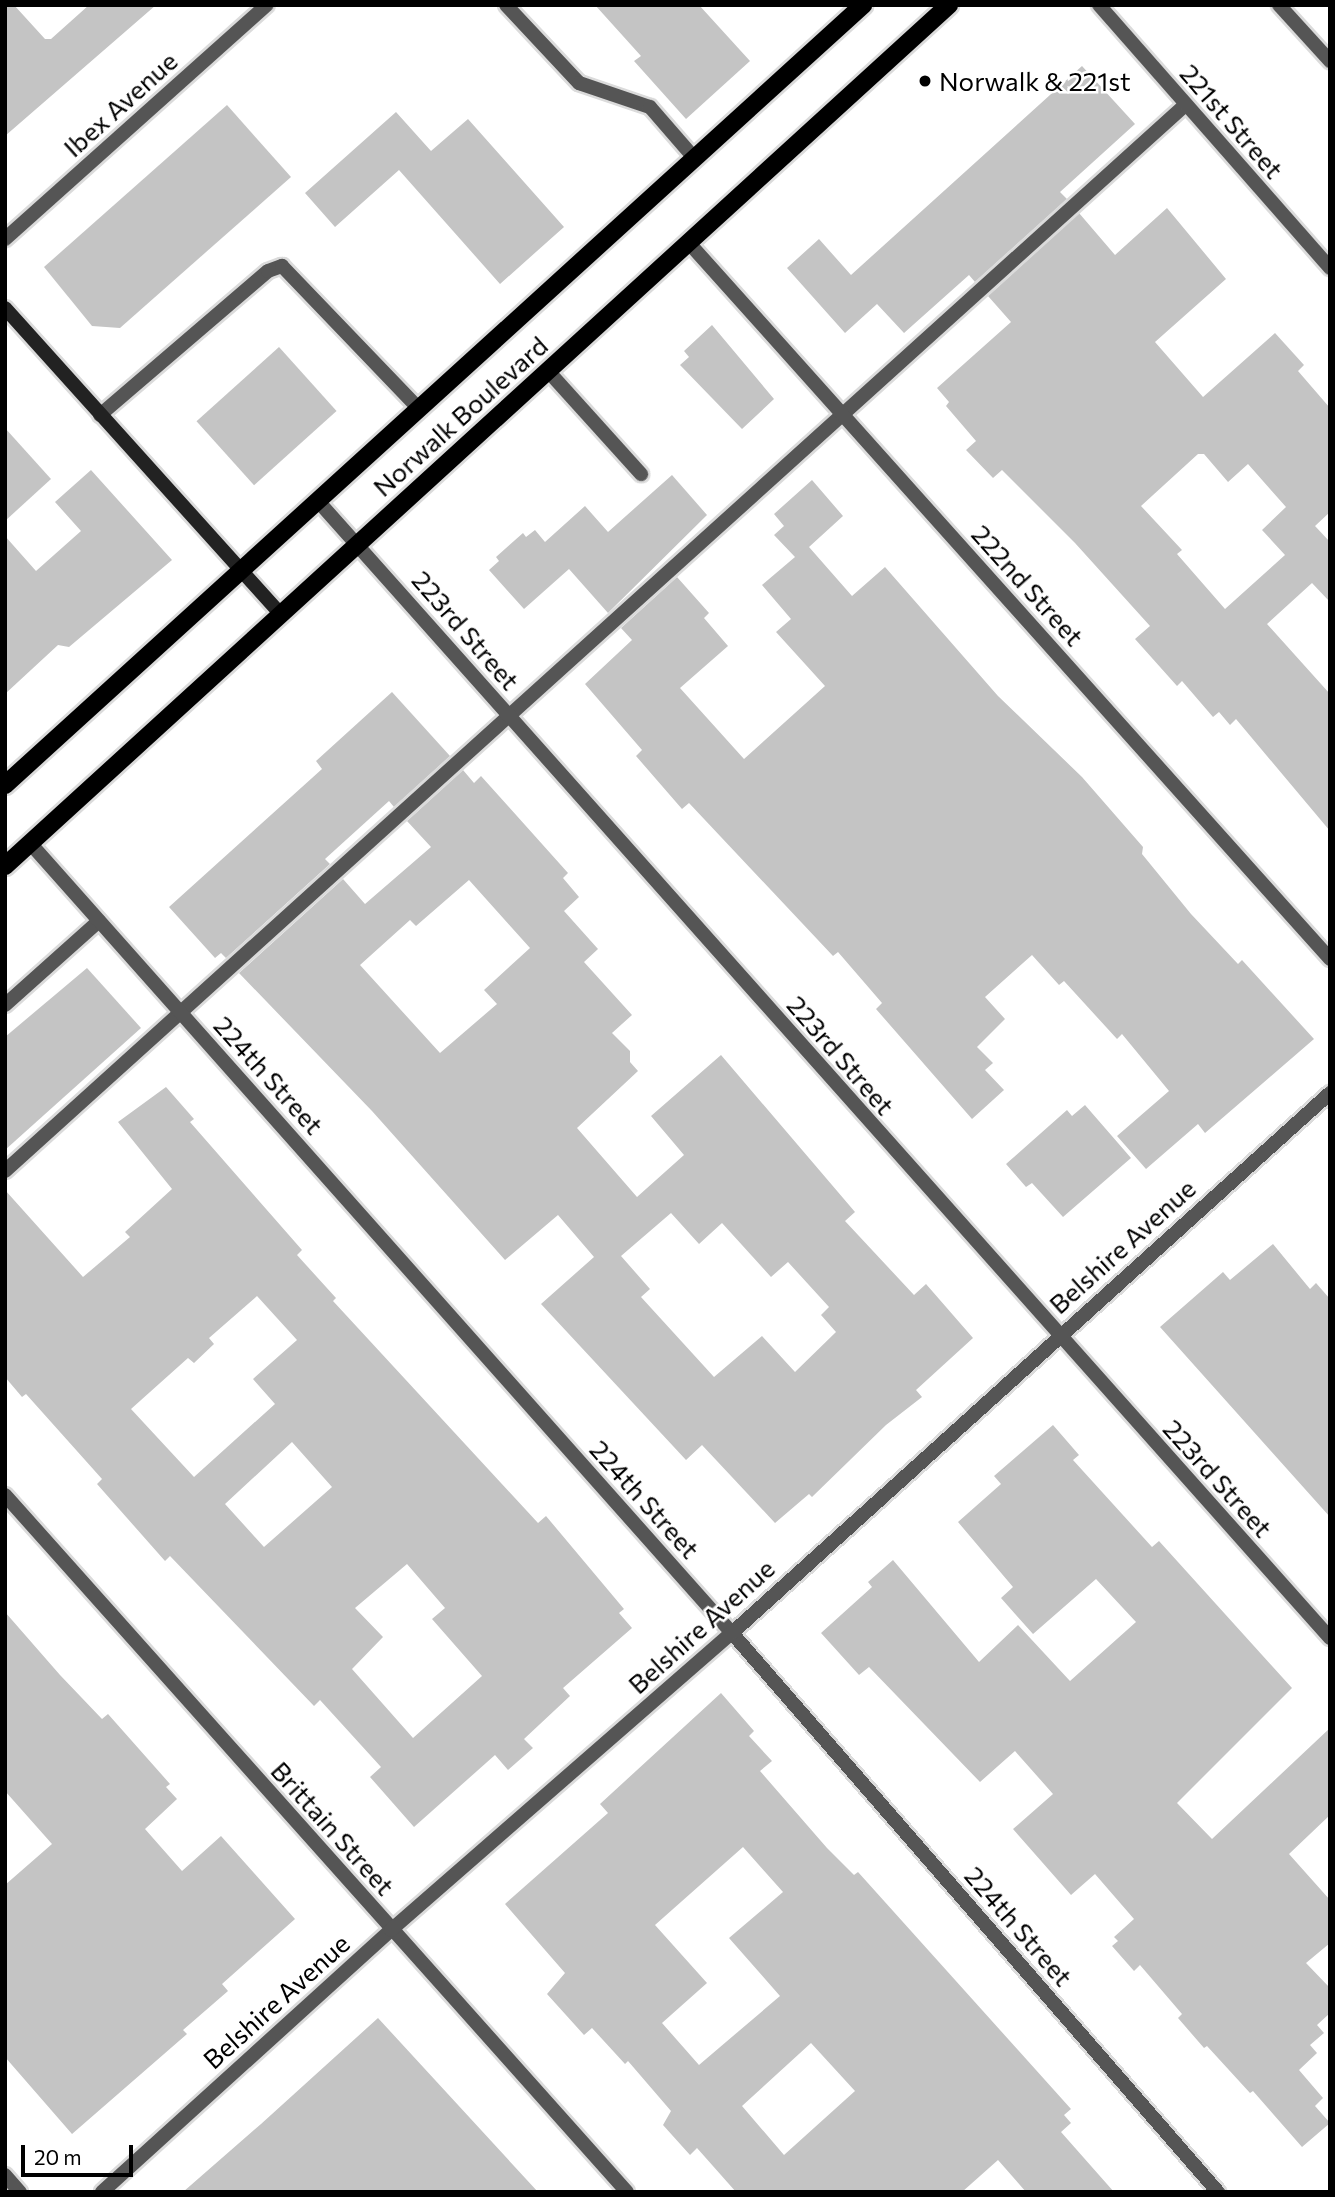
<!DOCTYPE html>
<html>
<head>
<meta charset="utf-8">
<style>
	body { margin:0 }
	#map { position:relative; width:1335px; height:2197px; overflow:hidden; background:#fff; font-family:Commissioner,sans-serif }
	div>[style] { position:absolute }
	.building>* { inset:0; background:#c4c4c4; transform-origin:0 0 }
	.roads { filter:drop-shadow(2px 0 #dbdbdb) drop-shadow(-2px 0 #dbdbdb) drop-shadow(0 2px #dbdbdb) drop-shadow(0 -2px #dbdbdb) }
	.lane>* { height:14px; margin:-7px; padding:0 7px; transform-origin:7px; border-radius:7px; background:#555 }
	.street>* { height:14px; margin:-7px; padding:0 7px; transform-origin:7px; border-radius:7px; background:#555 }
	.secondary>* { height:14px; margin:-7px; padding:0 7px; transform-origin:7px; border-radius:7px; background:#222 }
	.primary>* { height:18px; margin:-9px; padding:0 9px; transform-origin:9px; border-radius:9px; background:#000 }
	.dots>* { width:19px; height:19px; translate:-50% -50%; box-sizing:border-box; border:4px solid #fff; border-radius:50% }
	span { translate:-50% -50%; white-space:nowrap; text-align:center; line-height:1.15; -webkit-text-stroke:5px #fff; paint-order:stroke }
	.poi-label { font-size:26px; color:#000 }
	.left { translate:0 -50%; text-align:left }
	.street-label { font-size:26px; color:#000 }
	.frame { position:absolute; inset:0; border:7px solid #000; pointer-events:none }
	.scale { position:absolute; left:21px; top:2145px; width:112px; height:32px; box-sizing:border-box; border:4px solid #000; border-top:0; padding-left:9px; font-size:21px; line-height:24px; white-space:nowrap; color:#000; -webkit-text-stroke:5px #fff; paint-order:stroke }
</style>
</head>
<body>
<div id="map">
	<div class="building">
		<div style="clip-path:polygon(5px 5px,14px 5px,45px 39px,51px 39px,89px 5px,156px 5px,5px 136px)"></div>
		<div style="clip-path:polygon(595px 5px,699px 5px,750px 61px,686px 119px,634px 61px,641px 56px)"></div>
		<div style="clip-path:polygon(1082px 66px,1135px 124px,1060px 192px,1067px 199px,975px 282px,969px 275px,904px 333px,877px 304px,845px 333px,787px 268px,819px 239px,851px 275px)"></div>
		<div style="clip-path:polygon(227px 105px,291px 177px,120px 328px,92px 326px,44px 267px)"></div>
		<div style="clip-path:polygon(396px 112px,431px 151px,468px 119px,564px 227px,500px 284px,399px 170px,335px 227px,305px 193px)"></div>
		<div style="clip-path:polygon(evenodd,1167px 208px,1226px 279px,1155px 342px,1203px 397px,1275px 333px,1304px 365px,1298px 371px,1330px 408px,1330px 512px,1315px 526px,1330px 542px,1330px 602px,1312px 583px,1267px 624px,1330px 694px,1330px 831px,1236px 719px,1230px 725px,1219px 712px,1213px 717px,1182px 681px,1177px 686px,1135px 639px,1150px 626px,1075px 543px,1002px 470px,993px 478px,966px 450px,976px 441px,946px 406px,949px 402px,937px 388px,1011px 322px,988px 296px,1079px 213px,1115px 255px,1167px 208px,1198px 454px,1204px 454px,1228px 482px,1248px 464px,1286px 507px,1262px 530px,1285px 555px,1225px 609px,1177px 554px,1182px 550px,1141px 506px,1198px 454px)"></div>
		<div style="clip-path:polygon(712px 325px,774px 399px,742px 429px,680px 365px,689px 357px,684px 351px)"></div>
		<div style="left:279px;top:347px;width:86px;height:111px;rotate:48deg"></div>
		<div style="clip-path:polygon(5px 428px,51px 479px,5px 521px)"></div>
		<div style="clip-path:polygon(91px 470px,172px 560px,69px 647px,58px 645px,5px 694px,5px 536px,36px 571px,81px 531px,55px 502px)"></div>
		<div style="clip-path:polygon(672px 475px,707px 515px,608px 613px,569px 569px,524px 609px,489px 570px,499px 561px,496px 557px,523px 533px,526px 537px,535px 530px,545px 542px,585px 506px,608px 532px)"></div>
		<div style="clip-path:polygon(812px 480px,843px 516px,809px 547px,852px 596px,885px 567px,998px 696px,1082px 777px,1143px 847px,1142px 854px,1191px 914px,1238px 964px,1242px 960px,1314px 1039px,1205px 1133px,1198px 1124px,1146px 1169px,1117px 1136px,1169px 1091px,1122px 1034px,1117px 1039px,1064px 981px,1059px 985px,1032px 955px,985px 997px,1005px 1019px,977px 1047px,993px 1063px,985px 1070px,1004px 1090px,972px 1119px,876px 1009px,882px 1003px,838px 952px,833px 956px,689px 803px,682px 809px,636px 756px,642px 750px,585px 684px,632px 640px,621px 628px,677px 577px,709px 613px,704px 618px,728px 646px,680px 688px,744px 759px,825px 686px,776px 632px,791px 619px,762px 585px,795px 557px,774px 535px,784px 526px,774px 514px)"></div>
		<div style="clip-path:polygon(392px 692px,450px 756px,394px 807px,389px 801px,325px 859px,330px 864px,226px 958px,221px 953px,215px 958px,169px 907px,322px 769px,316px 761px)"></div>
		<div style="clip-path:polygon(evenodd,463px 770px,474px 783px,481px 776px,568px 873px,563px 878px,579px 897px,564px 911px,598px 949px,584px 962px,632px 1015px,612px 1033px,630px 1051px,630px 1062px,638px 1071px,577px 1128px,637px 1197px,684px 1155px,651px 1116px,721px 1055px,855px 1212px,845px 1221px,914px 1295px,926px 1284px,973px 1338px,916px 1390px,922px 1397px,886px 1425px,812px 1497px,809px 1494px,775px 1523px,702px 1445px,686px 1460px,541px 1304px,594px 1257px,558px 1215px,505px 1260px,372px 1111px,239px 973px,343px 879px,365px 904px,431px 847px,407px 821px,463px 770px,469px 880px,530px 948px,484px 990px,497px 1004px,440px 1053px,360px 965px,410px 920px,416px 926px,469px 880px,463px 770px,671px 1213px,699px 1244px,722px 1223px,771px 1277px,788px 1262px,829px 1307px,821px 1315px,836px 1332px,795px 1372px,762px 1336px,714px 1377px,641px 1297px,650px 1289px,621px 1256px,671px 1213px)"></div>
		<div style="clip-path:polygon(87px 968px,141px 1028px,5px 1150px,5px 1037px)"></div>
		<div style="clip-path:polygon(evenodd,166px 1087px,194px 1119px,190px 1122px,302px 1250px,297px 1255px,336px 1298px,333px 1301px,538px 1523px,546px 1516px,624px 1609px,619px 1613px,632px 1628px,563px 1688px,570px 1696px,524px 1739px,533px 1748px,508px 1770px,495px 1755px,414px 1827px,370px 1777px,381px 1767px,320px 1700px,314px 1706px,170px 1556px,165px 1561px,97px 1484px,102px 1479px,26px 1394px,22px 1397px,5px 1377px,5px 1190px,83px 1277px,130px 1237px,125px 1232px,172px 1189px,118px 1122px,166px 1087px,257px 1296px,297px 1340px,253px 1379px,275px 1404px,194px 1477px,131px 1409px,188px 1358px,194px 1363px,214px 1344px,209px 1338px,257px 1296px,166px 1087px,292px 1442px,332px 1487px,264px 1547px,225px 1504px,292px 1442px,166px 1087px,407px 1564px,445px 1608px,432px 1619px,482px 1676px,413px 1738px,352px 1669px,383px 1637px,355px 1608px,407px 1564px)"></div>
		<div style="clip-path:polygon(1085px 1105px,1131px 1158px,1063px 1217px,1032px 1183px,1026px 1187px,1006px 1164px,1067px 1110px,1072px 1116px)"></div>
		<div style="clip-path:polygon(1273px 1244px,1310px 1289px,1316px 1283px,1330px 1299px,1330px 1517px,1160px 1327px,1223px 1272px,1230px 1280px)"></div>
		<div style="clip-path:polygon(1053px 1425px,1079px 1455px,1073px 1460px,1152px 1547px,1159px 1541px,1292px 1688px,1177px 1803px,1212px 1839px,1330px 1728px,1330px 1815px,1289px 1854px,1330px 1900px,1330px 1943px,1306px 1963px,1330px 1988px,1330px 2013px,1317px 2025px,1324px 2033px,1310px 2045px,1317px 2053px,1299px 2070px,1323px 2098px,1315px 2106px,1330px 2123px,1302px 2147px,1253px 2091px,1250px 2093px,1207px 2046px,1204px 2048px,1178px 2018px,1182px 2014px,1140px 1965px,1134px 1971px,1112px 1946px,1118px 1941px,1114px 1937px,1134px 1919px,1095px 1874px,1071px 1895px,1013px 1829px,1053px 1794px,1015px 1751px,980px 1782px,869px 1667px,859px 1675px,821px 1633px,872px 1587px,868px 1582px,893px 1560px,979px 1662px,1018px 1625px,1070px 1681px,1136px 1622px,1096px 1579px,1033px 1634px,1001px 1598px,1013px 1587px,958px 1522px,1001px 1484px,994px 1476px)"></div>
		<div style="clip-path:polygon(5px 1612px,60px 1675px,102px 1719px,108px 1714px,170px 1784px,166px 1787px,177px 1799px,145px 1829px,182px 1871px,221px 1836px,295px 1919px,222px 1984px,228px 1991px,183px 2030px,187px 2034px,72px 2134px,5px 2057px,5px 1885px,52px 1844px,5px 1791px)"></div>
		<div style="clip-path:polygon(evenodd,721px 1693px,754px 1731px,749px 1736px,772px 1761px,760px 1771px,827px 1848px,854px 1875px,858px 1872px,1071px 2109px,1064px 2115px,1071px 2123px,1061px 2132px,1114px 2192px,1026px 2192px,998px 2160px,962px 2192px,736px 2192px,697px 2148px,690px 2155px,663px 2125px,671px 2111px,628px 2061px,625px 2064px,592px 2028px,584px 2035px,547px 1994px,565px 1973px,505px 1904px,608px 1813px,600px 1804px,721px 1693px,743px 1847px,783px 1892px,729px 1938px,780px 1996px,699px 2065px,662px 2023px,707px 1983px,655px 1925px,743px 1847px,721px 1693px,811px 2043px,855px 2091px,784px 2155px,742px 2106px,811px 2043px)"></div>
		<div style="clip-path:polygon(378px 2018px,538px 2192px,183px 2192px,261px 2124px)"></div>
	</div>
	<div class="roads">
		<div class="lane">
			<div style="left:506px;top:5px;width:107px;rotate:46.9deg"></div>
			<div style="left:579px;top:83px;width:75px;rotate:18.7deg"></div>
			<div style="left:650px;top:107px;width:69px;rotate:49.1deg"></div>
			<div style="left:1279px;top:5px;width:76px;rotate:47.7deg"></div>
			<div style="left:548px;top:371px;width:139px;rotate:47.9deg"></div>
			<div style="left:100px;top:415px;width:221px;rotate:-40.6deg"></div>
			<div style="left:268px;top:271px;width:15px;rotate:-20deg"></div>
			<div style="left:282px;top:266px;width:198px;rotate:46.2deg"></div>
			<div style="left:5px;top:1005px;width:126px;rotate:-41.8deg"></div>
			<div style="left:5px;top:1171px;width:1590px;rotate:-42.09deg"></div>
		</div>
		<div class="street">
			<div style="left:1099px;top:5px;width:350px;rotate:48.7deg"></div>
			<div style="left:5px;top:239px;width:351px;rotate:-41.8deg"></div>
			<div style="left:689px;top:243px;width:961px;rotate:48.16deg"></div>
			<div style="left:318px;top:501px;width:1522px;rotate:48.33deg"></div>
			<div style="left:30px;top:843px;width:1057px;rotate:48.38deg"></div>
			<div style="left:732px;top:1633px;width:741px;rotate:49deg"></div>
			<div style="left:5px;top:1495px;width:934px;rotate:48.25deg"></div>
			<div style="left:5px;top:2175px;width:23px;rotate:49deg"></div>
			<div style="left:102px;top:2192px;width:390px;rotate:-42.2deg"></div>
			<div style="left:391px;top:1930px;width:452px;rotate:-41.1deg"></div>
			<div style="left:732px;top:1633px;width:806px;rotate:-42.08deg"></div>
		</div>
		<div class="secondary">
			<div style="left:5px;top:308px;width:412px;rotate:48deg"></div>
		</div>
		<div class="primary">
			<div style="left:5px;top:785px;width:1160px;rotate:-42.27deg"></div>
			<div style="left:5px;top:866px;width:1278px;rotate:-42.37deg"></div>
		</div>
	</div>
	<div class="dots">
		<div style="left:925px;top:81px;background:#000"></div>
	</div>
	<div class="poi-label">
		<span class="left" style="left:939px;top:81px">Norwalk &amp; 221st</span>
	</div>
	<div class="street-label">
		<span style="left:120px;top:104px;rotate:-42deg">Ibex Avenue</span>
		<span style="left:1232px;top:121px;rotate:49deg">221st Street</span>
		<span style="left:460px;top:416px;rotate:-42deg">Norwalk Boulevard</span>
		<span style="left:1028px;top:585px;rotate:48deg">222nd Street</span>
		<span style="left:466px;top:630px;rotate:49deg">223rd Street</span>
		<span style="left:841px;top:1055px;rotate:49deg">223rd Street</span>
		<span style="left:269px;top:1075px;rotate:48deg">224th Street</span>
		<span style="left:1122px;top:1246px;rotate:-42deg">Belshire Avenue</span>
		<span style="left:1218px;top:1478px;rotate:48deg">223rd Street</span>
		<span style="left:645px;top:1499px;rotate:48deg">224th Street</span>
		<span style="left:701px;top:1626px;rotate:-42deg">Belshire Avenue</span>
		<span style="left:333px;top:1828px;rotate:48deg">Brittain Street</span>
		<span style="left:1019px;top:1926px;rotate:49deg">224th Street</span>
		<span style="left:276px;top:2001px;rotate:-42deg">Belshire Avenue</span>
	</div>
	<div class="frame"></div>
	<div class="scale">20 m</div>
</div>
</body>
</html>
